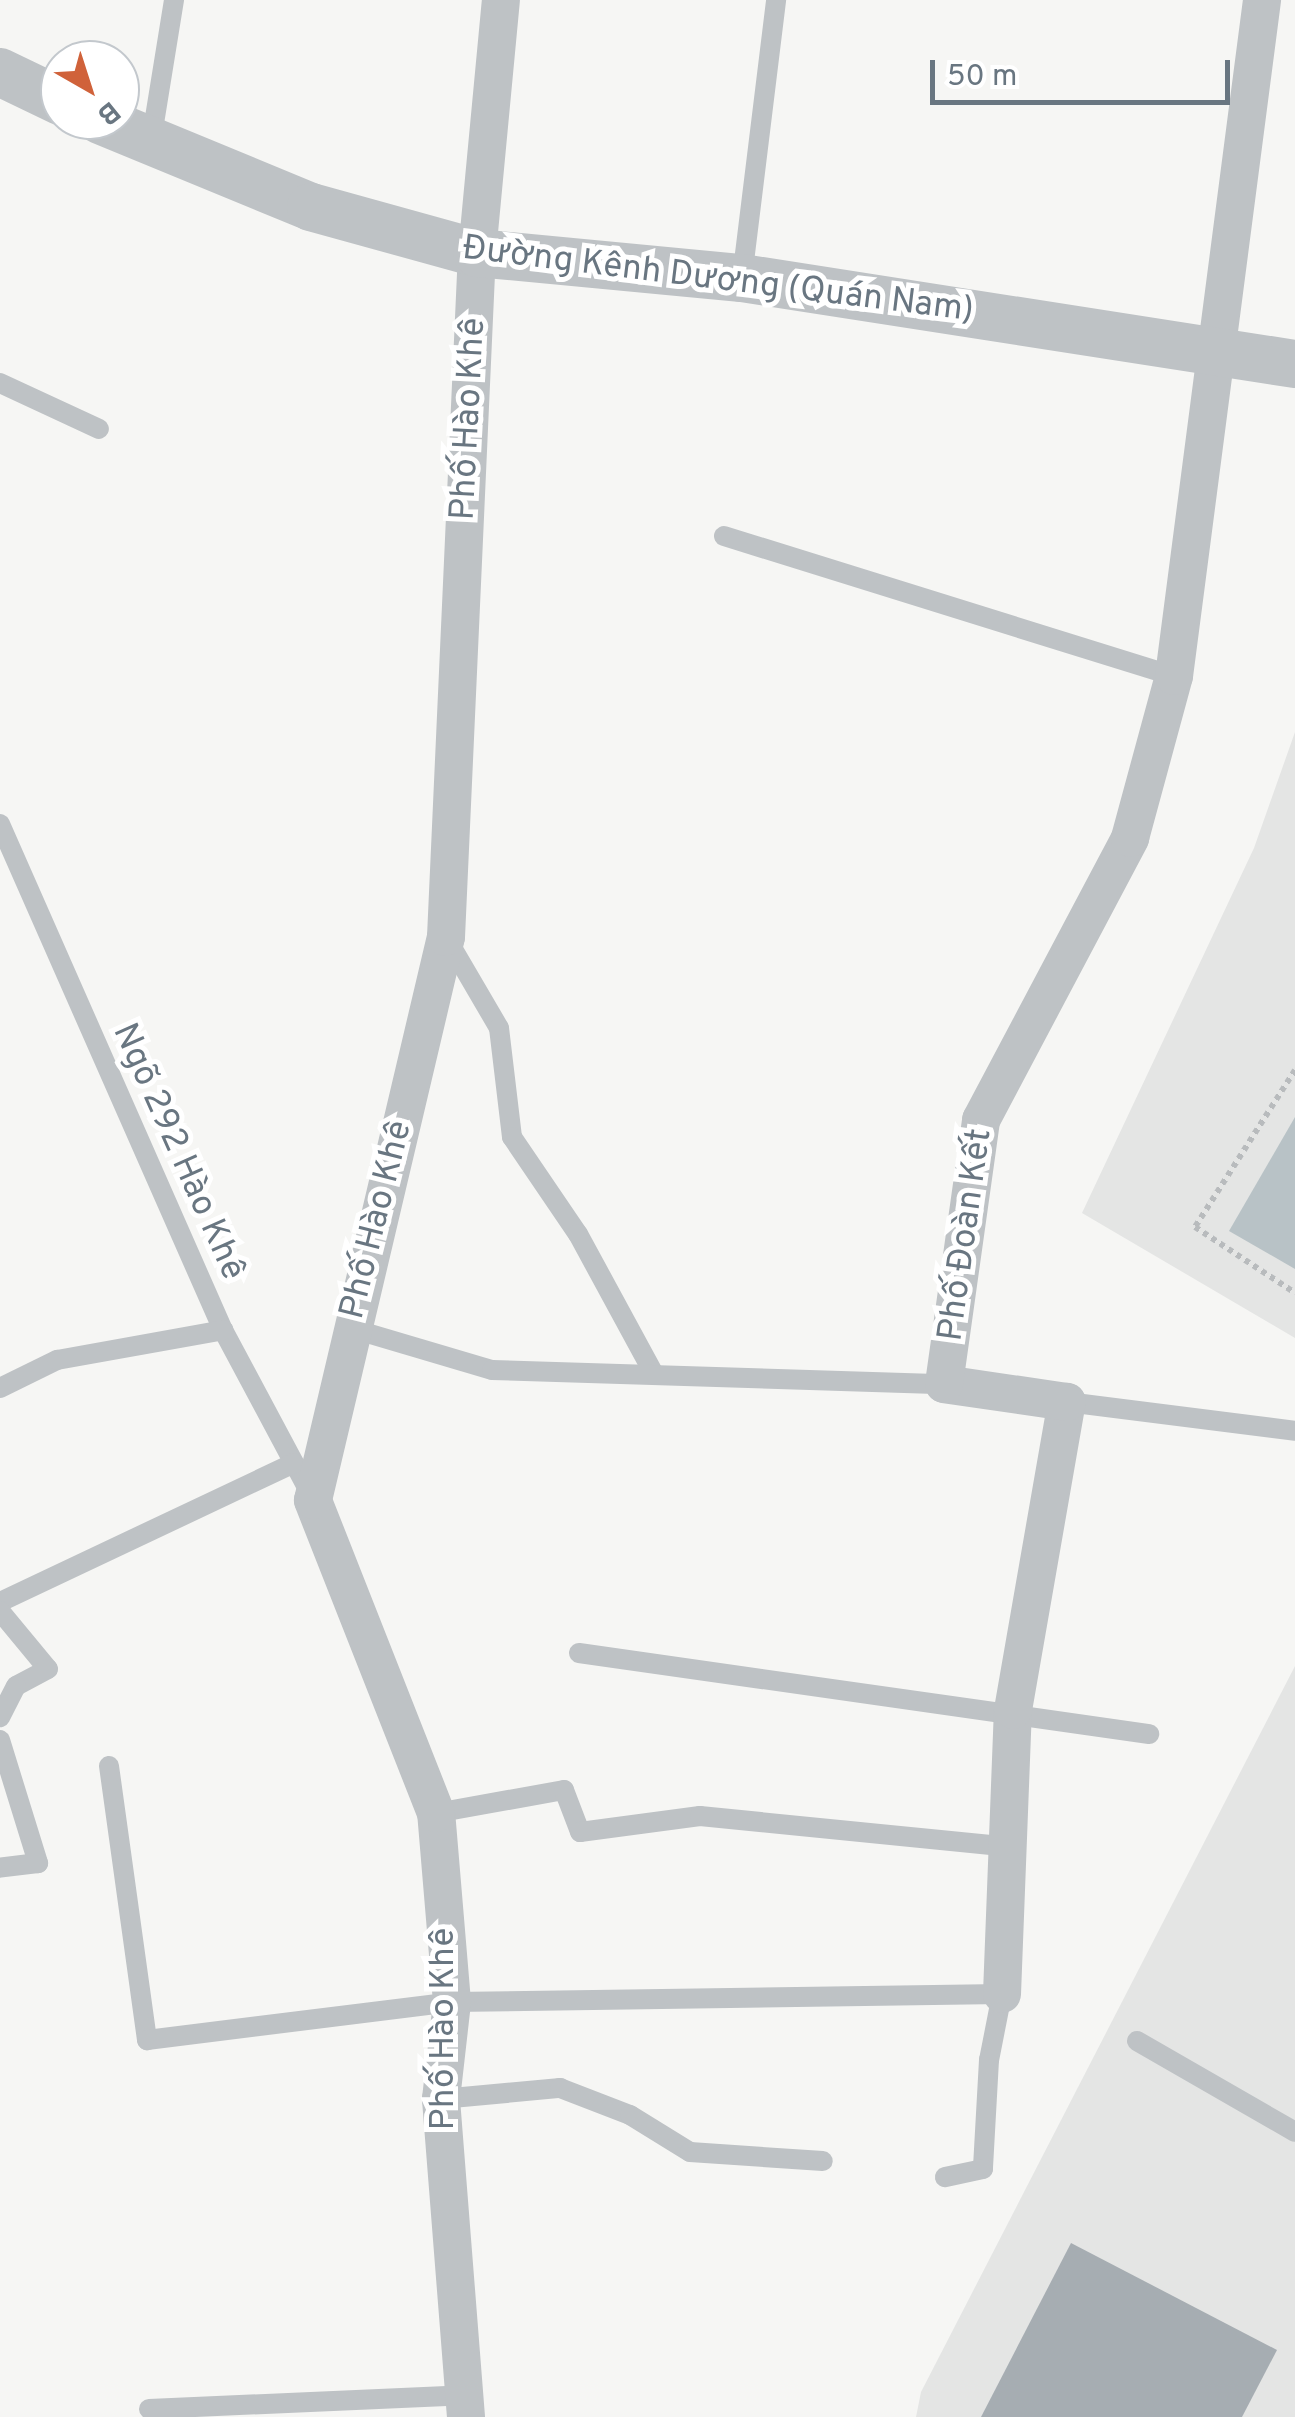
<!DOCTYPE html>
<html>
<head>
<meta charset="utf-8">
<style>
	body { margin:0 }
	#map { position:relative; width:1295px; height:2417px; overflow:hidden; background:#f6f6f4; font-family:Overpass,sans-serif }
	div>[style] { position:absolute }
	.built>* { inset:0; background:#e4e5e4 }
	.water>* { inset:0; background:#b8c2c6 }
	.building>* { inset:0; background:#a6adb2 }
	.path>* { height:6px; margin-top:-3px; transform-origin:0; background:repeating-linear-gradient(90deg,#b8bbbd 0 5px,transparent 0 10px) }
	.service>* { height:20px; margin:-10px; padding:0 10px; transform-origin:10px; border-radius:10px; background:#bec2c5 }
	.minor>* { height:38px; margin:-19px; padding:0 19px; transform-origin:19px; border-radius:19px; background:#bec2c5 }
	.tertiary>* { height:48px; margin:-24px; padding:0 24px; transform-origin:24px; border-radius:24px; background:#bec2c5 }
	span { translate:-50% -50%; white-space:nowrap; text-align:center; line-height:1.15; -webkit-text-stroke:10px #fff; paint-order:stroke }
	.street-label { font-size:35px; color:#697681 }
	.north { position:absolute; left:40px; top:40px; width:100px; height:100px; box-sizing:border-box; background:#fff; border:2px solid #c3c8cd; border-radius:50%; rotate:141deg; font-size:28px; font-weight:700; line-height:40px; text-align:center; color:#697681 }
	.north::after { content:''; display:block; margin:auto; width:35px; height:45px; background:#d0623a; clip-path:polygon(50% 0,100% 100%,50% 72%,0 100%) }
	.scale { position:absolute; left:930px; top:60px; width:300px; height:45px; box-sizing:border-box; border:5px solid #697681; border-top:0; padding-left:12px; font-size:30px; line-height:35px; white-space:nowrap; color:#697681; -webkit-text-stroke:8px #fff; paint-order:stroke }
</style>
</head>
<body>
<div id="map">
	<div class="built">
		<div style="clip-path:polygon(1295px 732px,1295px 1338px,1082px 1213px,1254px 848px)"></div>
		<div style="clip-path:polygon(1295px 1666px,1295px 2417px,916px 2417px,921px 2392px)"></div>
	</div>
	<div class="water">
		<div style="clip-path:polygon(1295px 1117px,1295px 1269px,1229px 1231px)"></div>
	</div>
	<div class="building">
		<div style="clip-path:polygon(1071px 2243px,1277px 2350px,1242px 2417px,981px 2417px)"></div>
	</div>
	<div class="path">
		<div style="left:1295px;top:1070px;width:186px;rotate:122.5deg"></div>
		<div style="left:1195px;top:1227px;width:120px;rotate:33.4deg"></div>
	</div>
	<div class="service">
		<div style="left:151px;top:142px;width:144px;rotate:-80.8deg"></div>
		<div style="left:742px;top:278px;width:280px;rotate:-83deg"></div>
		<div style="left:0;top:383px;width:109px;rotate:24.9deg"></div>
		<div style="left:724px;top:536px;width:471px;rotate:17.3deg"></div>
		<div style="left:0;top:824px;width:553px;rotate:66.22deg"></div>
		<div style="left:223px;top:1330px;width:189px;rotate:61.9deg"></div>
		<div style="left:447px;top:939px;width:103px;rotate:59.7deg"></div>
		<div style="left:499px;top:1028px;width:110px;rotate:83.2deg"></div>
		<div style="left:512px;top:1137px;width:117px;rotate:55.8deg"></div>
		<div style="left:578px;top:1234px;width:157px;rotate:61.5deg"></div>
		<div style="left:350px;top:1328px;width:148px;rotate:16.5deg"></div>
		<div style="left:492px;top:1370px;width:452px;rotate:1.8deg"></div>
		<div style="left:0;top:1388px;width:64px;rotate:-26.2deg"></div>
		<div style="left:57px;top:1360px;width:169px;rotate:-10.2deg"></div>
		<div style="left:1067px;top:1402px;width:230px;rotate:7.2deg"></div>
		<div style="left:0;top:1602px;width:325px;rotate:-25.3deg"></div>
		<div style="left:0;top:1611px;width:75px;rotate:50.4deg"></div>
		<div style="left:48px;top:1669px;width:36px;rotate:152deg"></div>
		<div style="left:16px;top:1686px;width:35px;rotate:117deg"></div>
		<div style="left:579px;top:1653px;width:576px;rotate:8.09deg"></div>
		<div style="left:0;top:1740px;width:129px;rotate:72.8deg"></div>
		<div style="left:38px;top:1863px;width:38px;rotate:173deg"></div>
		<div style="left:109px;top:1766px;width:277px;rotate:82.1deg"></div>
		<div style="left:147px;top:2040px;width:307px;rotate:-7.1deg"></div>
		<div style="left:452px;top:2002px;width:550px;rotate:-0.83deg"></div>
		<div style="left:1002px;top:1994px;width:67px;rotate:101.1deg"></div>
		<div style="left:989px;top:2060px;width:109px;rotate:93.2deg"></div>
		<div style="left:983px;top:2169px;width:39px;rotate:168deg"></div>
		<div style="left:436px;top:1813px;width:130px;rotate:-10.2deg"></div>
		<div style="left:564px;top:1790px;width:45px;rotate:69.1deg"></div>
		<div style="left:580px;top:1832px;width:121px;rotate:-7.6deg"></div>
		<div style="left:700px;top:1816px;width:310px;rotate:5.7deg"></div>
		<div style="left:1137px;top:2041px;width:182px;rotate:29.9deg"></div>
		<div style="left:441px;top:2099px;width:120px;rotate:-5.3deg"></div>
		<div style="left:560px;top:2088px;width:75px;rotate:21.1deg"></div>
		<div style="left:630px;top:2115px;width:70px;rotate:31.7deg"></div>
		<div style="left:690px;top:2152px;width:133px;rotate:3.9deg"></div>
		<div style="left:149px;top:2409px;width:315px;rotate:-2.5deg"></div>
	</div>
	<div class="minor">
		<div style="left:1002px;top:1994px;width:284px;rotate:-87.8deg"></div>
		<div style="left:1013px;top:1710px;width:313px;rotate:-80.1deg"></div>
		<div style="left:1067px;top:1402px;width:124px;rotate:-171.7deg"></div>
		<div style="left:944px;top:1384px;width:267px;rotate:-82deg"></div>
		<div style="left:981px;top:1120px;width:319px;rotate:-62.1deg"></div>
		<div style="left:1130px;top:838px;width:168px;rotate:-74.8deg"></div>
		<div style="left:1174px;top:676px;width:682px;rotate:-82.58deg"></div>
		<div style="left:466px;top:2417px;width:319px;rotate:-94.5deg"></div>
		<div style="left:441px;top:2099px;width:98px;rotate:-83.5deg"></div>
		<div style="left:452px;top:2002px;width:190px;rotate:-94.8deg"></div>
		<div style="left:436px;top:1813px;width:336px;rotate:-111.5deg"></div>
		<div style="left:313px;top:1500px;width:578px;rotate:-76.71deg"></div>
		<div style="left:446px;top:937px;width:685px;rotate:-87.41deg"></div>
		<div style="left:477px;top:253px;width:254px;rotate:-84.6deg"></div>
	</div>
	<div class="tertiary">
		<div style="left:0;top:72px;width:67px;rotate:25.8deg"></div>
		<div style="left:100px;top:120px;width:228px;rotate:22.4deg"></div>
		<div style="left:311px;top:207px;width:172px;rotate:15.5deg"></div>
		<div style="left:477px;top:253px;width:266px;rotate:5.4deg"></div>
		<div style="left:742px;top:278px;width:560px;rotate:8.84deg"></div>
	</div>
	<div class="street-label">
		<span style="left:718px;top:280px;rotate:7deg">Đường Kênh Dương (Quán Nam)</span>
		<span style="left:469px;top:419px;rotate:-87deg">Phố Hào Khê</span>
		<span style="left:178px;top:1152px;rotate:66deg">Ngõ 292 Hào Khê</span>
		<span style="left:377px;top:1220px;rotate:-76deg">Phố Hào Khê</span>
		<span style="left:966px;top:1235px;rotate:-82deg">Phố Đoàn Kết</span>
		<span style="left:444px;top:2029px;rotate:-90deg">Phố Hào Khê</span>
	</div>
	<div class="north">B</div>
	<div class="scale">50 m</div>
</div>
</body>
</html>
